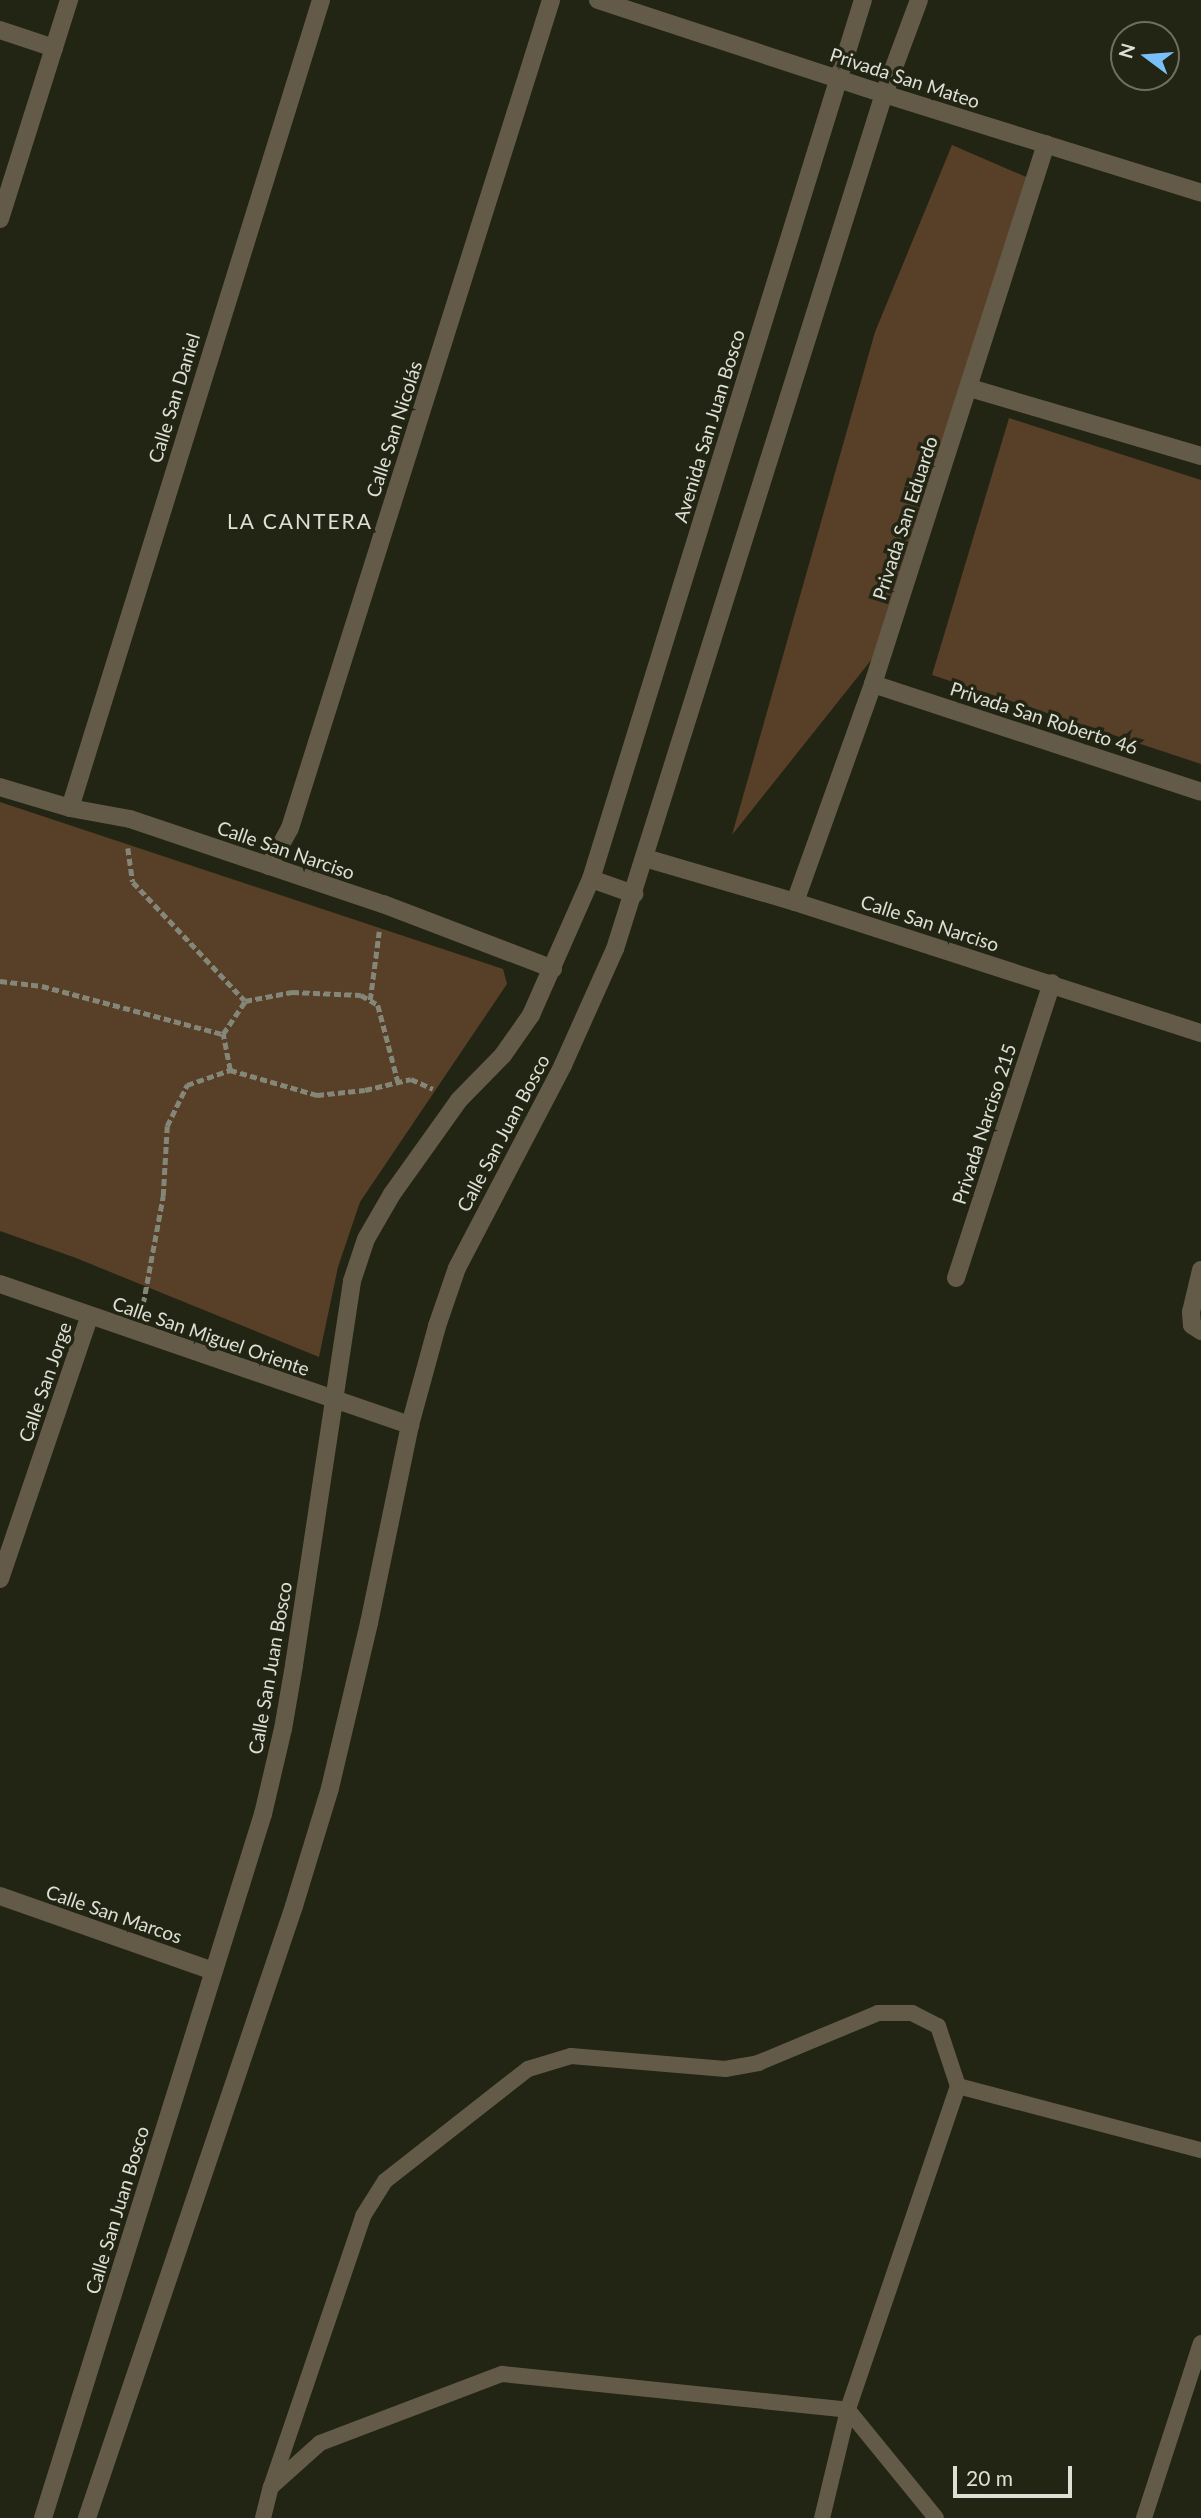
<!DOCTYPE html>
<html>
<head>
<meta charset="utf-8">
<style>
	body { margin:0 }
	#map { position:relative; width:1201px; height:2518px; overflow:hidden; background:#222414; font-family:Lato,sans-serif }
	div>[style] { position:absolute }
	.green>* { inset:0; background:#583f28 }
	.path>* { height:4.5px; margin-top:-2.25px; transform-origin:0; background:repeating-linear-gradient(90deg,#848678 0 7px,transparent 0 10.5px) }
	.lane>* { height:16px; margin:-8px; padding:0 8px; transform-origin:8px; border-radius:8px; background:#635b47 }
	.street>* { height:18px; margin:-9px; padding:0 9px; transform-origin:9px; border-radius:9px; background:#635b47 }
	span { translate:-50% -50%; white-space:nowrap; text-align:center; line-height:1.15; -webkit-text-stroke:7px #222414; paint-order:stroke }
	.street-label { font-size:19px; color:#dee0d5 }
	.neighbourhood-label { font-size:21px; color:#dee0d5; letter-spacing:2px }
	.north { position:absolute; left:1110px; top:21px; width:70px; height:70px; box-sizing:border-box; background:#222414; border:2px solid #6d6f61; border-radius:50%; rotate:286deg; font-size:19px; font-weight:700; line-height:28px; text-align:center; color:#dee0d5 }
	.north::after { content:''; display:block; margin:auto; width:24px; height:32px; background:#79bff8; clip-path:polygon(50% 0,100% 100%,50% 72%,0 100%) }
	.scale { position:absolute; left:953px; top:2466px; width:119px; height:32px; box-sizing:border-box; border:4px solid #dee0d5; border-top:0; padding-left:9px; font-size:21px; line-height:24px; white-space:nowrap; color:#dee0d5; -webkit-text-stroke:5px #222414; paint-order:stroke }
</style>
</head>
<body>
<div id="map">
	<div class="green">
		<div style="clip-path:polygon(952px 145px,1038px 182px,872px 659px,732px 835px,875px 332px)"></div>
		<div style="clip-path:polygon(1009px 418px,1201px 480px,1201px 764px,932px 675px)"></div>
		<div style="clip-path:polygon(0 802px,503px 969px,507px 984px,360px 1202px,338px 1267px,319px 1357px,76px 1258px,0 1231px)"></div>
	</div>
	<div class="path">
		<div style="left:128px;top:848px;width:34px;rotate:82deg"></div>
		<div style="left:133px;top:882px;width:163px;rotate:46.7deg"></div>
		<div style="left:0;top:981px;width:42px;rotate:6.8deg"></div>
		<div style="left:42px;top:986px;width:187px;rotate:14.9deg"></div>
		<div style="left:370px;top:1000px;width:69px;rotate:-82.5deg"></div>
		<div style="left:230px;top:1070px;width:37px;rotate:-101deg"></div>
		<div style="left:223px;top:1034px;width:40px;rotate:-56deg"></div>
		<div style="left:245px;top:1001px;width:48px;rotate:-10.8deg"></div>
		<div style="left:292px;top:992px;width:69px;rotate:2.5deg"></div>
		<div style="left:361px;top:995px;width:20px;rotate:30deg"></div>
		<div style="left:378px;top:1005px;width:80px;rotate:75.4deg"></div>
		<div style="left:143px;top:1304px;width:110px;rotate:-79.5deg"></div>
		<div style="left:163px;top:1196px;width:70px;rotate:-86.7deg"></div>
		<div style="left:167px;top:1126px;width:46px;rotate:-64deg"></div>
		<div style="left:187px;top:1085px;width:46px;rotate:-19.2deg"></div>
		<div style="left:230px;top:1070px;width:91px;rotate:16deg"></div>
		<div style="left:317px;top:1095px;width:48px;rotate:-5.9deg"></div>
		<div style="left:365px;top:1090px;width:47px;rotate:-13.4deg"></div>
		<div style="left:411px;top:1079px;width:24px;rotate:24deg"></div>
	</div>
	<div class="lane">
		<div style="left:958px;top:2086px;width:251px;rotate:14.8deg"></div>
		<div style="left:271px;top:2487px;width:286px;rotate:-71.2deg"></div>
		<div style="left:363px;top:2216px;width:41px;rotate:-57.8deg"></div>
		<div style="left:385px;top:2181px;width:182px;rotate:-38.1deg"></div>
		<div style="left:528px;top:2069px;width:45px;rotate:-16.8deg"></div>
		<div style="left:571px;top:2056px;width:155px;rotate:4.8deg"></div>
		<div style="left:725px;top:2069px;width:34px;rotate:-10deg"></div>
		<div style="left:758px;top:2063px;width:130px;rotate:-22.6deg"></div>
		<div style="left:878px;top:2013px;width:34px"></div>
		<div style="left:912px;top:2013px;width:29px;rotate:27deg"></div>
		<div style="left:938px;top:2026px;width:63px;rotate:71.6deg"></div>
		<div style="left:958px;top:2086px;width:342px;rotate:108.8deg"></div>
		<div style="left:848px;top:2410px;width:111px;rotate:103.5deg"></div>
		<div style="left:263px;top:2518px;width:32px;rotate:-76deg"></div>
		<div style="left:271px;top:2487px;width:66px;rotate:-41.9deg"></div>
		<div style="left:320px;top:2443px;width:195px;rotate:-20.8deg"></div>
		<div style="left:502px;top:2374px;width:348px;rotate:5.9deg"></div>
		<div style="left:848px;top:2410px;width:139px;rotate:50.8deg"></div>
		<div style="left:1144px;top:2518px;width:184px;rotate:-72deg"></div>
	</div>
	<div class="street">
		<div style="left:598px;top:0;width:301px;rotate:18.2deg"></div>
		<div style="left:884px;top:94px;width:332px;rotate:17.3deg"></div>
		<div style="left:0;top:30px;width:57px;rotate:18.4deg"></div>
		<div style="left:0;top:219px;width:230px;rotate:-72.5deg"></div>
		<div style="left:970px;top:388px;width:241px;rotate:16.4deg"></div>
		<div style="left:873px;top:684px;width:345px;rotate:18.2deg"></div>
		<div style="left:0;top:787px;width:73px;rotate:16.7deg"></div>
		<div style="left:70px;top:808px;width:61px;rotate:10.4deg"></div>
		<div style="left:130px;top:819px;width:267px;rotate:18.6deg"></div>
		<div style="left:383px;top:904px;width:182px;rotate:20.9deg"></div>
		<div style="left:70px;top:808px;width:846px;rotate:-72.74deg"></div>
		<div style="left:645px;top:858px;width:156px;rotate:16.3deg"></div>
		<div style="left:795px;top:902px;width:427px;rotate:17.9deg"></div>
		<div style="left:269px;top:866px;width:43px;rotate:-61.1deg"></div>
		<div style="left:290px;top:828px;width:868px;rotate:-72.5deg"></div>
		<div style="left:591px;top:879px;width:46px;rotate:19.2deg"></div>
		<div style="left:795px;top:902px;width:232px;rotate:-70.3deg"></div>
		<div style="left:873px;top:684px;width:567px;rotate:-72.24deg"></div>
		<div style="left:1201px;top:1270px;width:43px;rotate:103.4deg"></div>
		<div style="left:1191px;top:1312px;width:13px;rotate:86deg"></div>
		<div style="left:1192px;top:1325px;width:11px;rotate:34deg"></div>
		<div style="left:956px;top:1278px;width:310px;rotate:-72deg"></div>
		<div style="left:0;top:1284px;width:434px;rotate:19deg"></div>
		<div style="left:0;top:1579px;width:277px;rotate:-71.2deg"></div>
		<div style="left:0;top:1896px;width:226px;rotate:19.4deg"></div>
		<div style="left:43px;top:2518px;width:738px;rotate:-72.65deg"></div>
		<div style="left:263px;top:1814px;width:87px;rotate:-76.8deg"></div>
		<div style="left:283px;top:1729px;width:65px;rotate:-80.2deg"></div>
		<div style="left:294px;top:1665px;width:388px;rotate:-81.4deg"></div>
		<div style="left:352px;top:1281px;width:44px;rotate:-71.6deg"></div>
		<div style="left:366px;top:1239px;width:52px;rotate:-60deg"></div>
		<div style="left:392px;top:1194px;width:115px;rotate:-54.5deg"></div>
		<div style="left:459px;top:1100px;width:63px;rotate:-45.6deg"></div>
		<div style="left:503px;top:1055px;width:49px;rotate:-55deg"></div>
		<div style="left:531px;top:1015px;width:149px;rotate:-66.2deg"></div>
		<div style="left:591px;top:879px;width:920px;rotate:-72.81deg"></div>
		<div style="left:87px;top:2518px;width:646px;rotate:-71.31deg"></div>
		<div style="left:294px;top:1906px;width:123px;rotate:-73deg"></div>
		<div style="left:330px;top:1788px;width:170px;rotate:-76.7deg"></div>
		<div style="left:369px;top:1623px;width:202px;rotate:-78.3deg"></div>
		<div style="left:410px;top:1425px;width:103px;rotate:-74.7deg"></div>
		<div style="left:437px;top:1326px;width:61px;rotate:-71deg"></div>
		<div style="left:457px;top:1268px;width:229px;rotate:-62.4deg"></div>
		<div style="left:563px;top:1065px;width:127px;rotate:-65.9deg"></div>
		<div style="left:615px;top:949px;width:896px;rotate:-72.54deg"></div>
		<div style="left:884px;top:94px;width:100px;rotate:-69.6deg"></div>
	</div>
	<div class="street-label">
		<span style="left:905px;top:78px;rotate:18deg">Privada San Mateo</span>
		<span style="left:174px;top:398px;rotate:-73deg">Calle San Daniel</span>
		<span style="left:709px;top:426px;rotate:-73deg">Avenida San Juan Bosco</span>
		<span style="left:394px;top:429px;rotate:-72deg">Calle San Nicolás</span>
		<span style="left:905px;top:518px;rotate:-72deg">Privada San Eduardo</span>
		<span style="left:1044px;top:718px;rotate:18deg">Privada San Roberto 46</span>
		<span style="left:286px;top:850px;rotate:19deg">Calle San Narciso</span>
		<span style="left:930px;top:923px;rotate:18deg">Calle San Narciso</span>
		<span style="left:984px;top:1124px;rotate:-72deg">Privada Narciso 215</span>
		<span style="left:503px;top:1133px;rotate:-62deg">Calle San Juan Bosco</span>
		<span style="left:211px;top:1336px;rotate:19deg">Calle San Miguel Oriente</span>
		<span style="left:45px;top:1382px;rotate:-71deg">Calle San Jorge</span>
		<span style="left:270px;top:1668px;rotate:-80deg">Calle San Juan Bosco</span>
		<span style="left:114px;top:1914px;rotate:19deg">Calle San Marcos</span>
		<span style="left:117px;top:2210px;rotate:-73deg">Calle San Juan Bosco</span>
	</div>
	<div class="neighbourhood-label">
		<span style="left:300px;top:521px">LA CANTERA</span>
	</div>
	<div class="north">N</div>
	<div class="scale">20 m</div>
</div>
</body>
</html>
